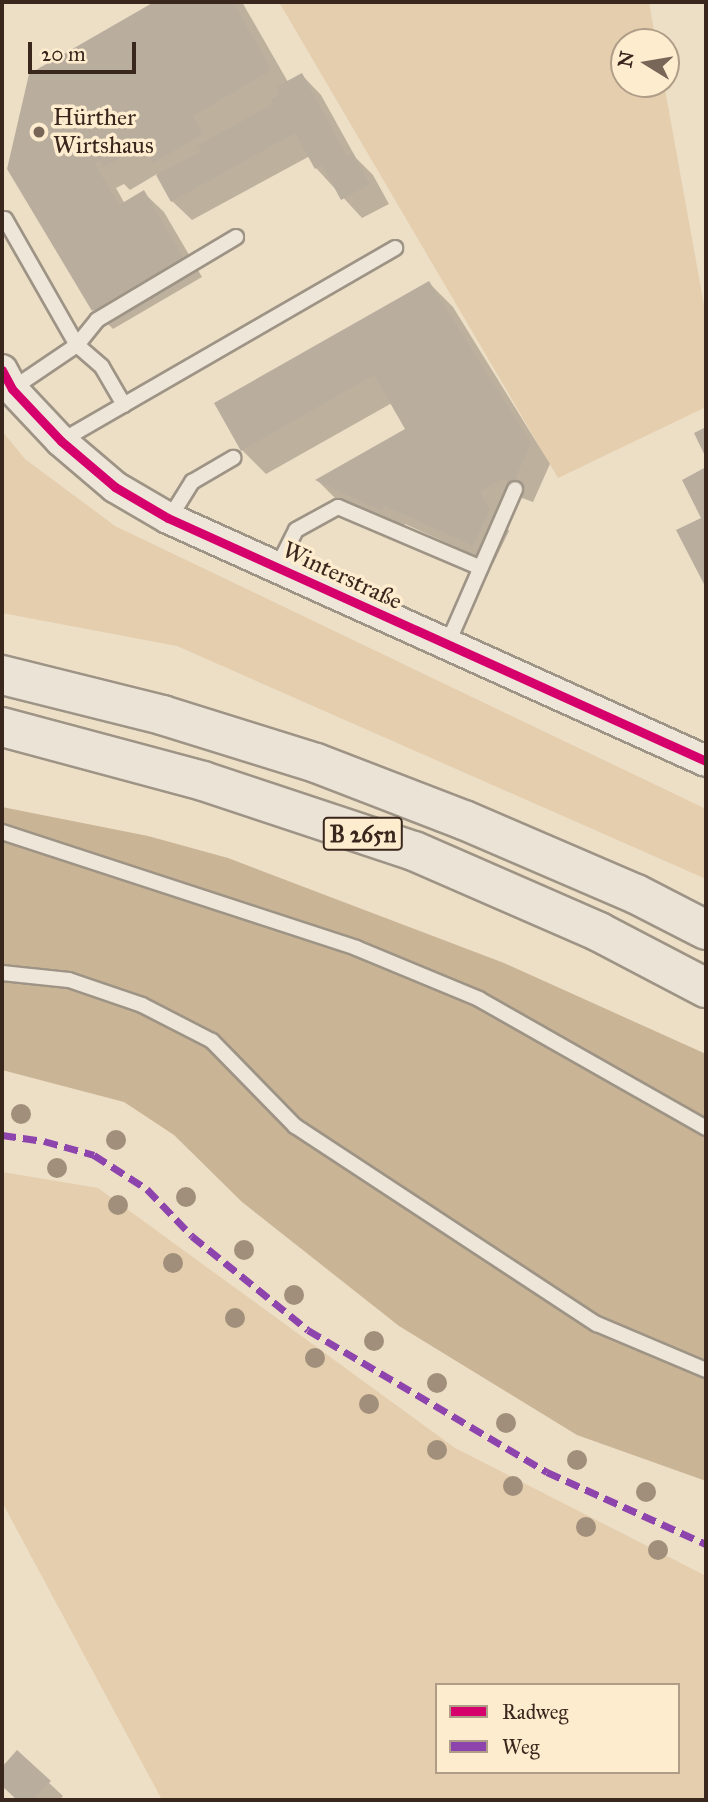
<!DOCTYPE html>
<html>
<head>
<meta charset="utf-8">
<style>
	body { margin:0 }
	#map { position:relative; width:708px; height:1802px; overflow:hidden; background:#eddec6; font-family:"IM FELL Great Primer",serif }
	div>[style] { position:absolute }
	.green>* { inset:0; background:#e4ceae }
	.water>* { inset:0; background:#cab496 }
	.shadow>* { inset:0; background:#0003 }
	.building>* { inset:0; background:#b9ae9e }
	.roads { filter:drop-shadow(2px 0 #9e9485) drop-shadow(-2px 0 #9e9485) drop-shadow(0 2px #9e9485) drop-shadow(0 -2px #9e9485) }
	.lane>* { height:14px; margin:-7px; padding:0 7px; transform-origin:7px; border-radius:7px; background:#efe6da }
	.street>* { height:30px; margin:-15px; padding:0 15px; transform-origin:15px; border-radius:15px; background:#efe6da }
	.primary>* { height:38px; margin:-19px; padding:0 19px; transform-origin:19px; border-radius:19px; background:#ebe3d5 }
	.quiet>* { height:7px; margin-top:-3.5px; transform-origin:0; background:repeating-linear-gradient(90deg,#8e44ad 0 14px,transparent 0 21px) }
	.cycleway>* { height:9px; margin:-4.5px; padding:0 4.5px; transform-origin:4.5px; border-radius:4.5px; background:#d6006c }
	.trees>* { width:20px; height:20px; margin:-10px; border-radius:50%; background:#a18f7b }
	.dots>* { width:19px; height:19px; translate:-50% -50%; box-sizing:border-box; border:4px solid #feeccf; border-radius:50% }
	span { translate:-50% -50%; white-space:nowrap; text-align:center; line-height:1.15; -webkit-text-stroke:7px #feeccf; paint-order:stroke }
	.shield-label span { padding:2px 5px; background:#feeccf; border:2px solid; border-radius:5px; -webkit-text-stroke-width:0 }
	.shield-label { font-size:23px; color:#39271e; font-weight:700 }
	.poi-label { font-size:24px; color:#39271e }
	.left { translate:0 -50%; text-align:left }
	.street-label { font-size:24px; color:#39271e }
	.frame { position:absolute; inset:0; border:4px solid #39271e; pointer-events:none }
	.legend { position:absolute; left:435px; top:1683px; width:245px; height:91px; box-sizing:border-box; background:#feeccf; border:2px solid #af9d88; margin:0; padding:9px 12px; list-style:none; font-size:21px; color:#39271e }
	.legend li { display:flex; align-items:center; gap:14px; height:35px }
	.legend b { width:35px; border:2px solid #af9d88 }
	.north { position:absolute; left:610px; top:28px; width:70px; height:70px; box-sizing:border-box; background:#feeccf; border:2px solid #af9d88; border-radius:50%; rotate:281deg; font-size:19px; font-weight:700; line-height:28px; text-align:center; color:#39271e }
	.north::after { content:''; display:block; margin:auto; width:24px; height:32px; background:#786759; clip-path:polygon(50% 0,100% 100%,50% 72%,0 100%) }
	.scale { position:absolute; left:28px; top:42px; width:108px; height:32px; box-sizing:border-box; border:4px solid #39271e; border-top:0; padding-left:9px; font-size:21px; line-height:24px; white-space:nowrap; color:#39271e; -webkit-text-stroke:5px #feeccf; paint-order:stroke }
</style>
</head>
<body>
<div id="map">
	<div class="green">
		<div style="clip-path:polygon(279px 2px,649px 2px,656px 42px,624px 42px,624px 84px,664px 84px,706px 316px,706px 407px,558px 478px)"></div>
		<div style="clip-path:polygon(2px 431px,25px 459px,115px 526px,706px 809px,706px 879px,177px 646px,2px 613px)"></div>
		<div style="clip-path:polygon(evenodd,2px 1172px,98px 1188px,455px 1448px,706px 1576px,706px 1800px,162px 1800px,2px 1502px,2px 1172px,437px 1685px,678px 1685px,678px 1772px,437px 1772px,437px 1685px)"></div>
	</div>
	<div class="water">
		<div style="clip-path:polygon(2px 807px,148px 836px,228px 858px,504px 963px,706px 1054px,706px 1481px,577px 1435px,399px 1326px,242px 1202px,174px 1135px,124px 1102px,2px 1070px)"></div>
	</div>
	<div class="shadow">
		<div style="clip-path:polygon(157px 2px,242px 2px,288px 82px,302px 75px,321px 95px,356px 158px,373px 175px,389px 204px,362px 218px,316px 168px,310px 156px,192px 220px,172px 201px,157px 174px,130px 190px,124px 184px,116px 188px,125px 204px,144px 193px,164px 212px,202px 277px,113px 329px,93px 309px,30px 75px)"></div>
		<div style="clip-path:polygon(429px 283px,453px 307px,550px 464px,533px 502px,522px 498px,498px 512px,509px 531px,493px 564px,405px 524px,401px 529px,336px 499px,317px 480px,408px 429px,392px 403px,266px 474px,242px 450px)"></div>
		<div style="clip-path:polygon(706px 469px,706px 584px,679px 531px,703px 519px,685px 481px)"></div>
		<div style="clip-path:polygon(17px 1753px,63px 1796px,60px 1800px,19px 1800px,2px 1783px,2px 1769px)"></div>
	</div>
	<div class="building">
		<div style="clip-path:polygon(154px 2px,233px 2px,272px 70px,193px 116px,203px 134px,153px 163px,142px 145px,104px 167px,100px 160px,95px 164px,119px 205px,144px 190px,183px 257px,92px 311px,7px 169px,29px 74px)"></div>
		<div style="clip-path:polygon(302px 73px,347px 156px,353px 153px,370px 184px,341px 200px,322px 165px,315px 169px,295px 133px,171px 202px,156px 175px,201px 151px,198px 145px,273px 104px,271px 99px,280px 94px,276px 87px)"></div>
		<div style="clip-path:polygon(429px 281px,531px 443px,513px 484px,502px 479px,480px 492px,490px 510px,473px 546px,385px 506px,381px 511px,315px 480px,405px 429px,374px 375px,241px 451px,214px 403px)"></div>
		<div style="clip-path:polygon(706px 427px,706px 458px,694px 433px)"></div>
		<div style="clip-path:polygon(706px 467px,706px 588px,676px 530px,701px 518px,682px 480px)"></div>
		<div style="clip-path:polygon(17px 1750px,51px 1781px,32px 1800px,17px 1800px,2px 1786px,2px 1767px)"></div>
	</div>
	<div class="roads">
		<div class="lane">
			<div style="left:5px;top:219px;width:145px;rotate:60.3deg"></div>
			<div style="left:77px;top:345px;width:33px;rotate:41deg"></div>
			<div style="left:102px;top:367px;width:44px;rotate:59.9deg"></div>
			<div style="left:12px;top:389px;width:78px;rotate:-34.1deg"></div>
			<div style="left:77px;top:345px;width:32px;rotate:-51deg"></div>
			<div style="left:97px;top:320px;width:162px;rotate:-30.8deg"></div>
			<div style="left:61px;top:441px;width:386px;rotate:-30deg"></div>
			<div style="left:169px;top:519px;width:44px;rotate:-58.1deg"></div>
			<div style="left:192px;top:482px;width:48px;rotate:-30.3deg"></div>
			<div style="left:277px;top:568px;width:42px;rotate:-63.4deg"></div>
			<div style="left:296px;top:530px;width:48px;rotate:-28.7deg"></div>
			<div style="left:338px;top:507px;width:155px;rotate:23.1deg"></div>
			<div style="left:447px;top:645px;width:170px;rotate:-66.4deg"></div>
			<div style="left:2px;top:832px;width:373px;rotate:18.1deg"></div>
			<div style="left:356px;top:948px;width:133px;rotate:22.5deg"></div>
			<div style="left:479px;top:999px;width:261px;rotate:29.6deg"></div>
			<div style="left:2px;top:973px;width:67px;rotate:6deg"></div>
			<div style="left:69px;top:980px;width:77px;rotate:18.9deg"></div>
			<div style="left:142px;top:1005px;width:79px;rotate:27.2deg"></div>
			<div style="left:212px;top:1041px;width:119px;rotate:45.7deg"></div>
			<div style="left:295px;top:1126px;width:361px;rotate:33.3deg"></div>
			<div style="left:597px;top:1324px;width:118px;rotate:22.9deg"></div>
		</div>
		<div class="street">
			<div style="left:2px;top:370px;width:21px;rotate:62deg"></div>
			<div style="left:12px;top:389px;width:71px;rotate:46.7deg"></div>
			<div style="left:61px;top:441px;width:71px;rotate:40.4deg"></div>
			<div style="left:115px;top:487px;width:61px;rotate:30.3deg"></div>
			<div style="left:168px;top:518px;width:590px;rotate:24.31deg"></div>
		</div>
		<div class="primary">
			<div style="left:2px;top:675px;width:165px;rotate:14deg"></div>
			<div style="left:162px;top:715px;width:161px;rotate:17.3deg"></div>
			<div style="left:316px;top:763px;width:159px;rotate:21.1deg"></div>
			<div style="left:464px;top:820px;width:187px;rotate:23.3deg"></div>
			<div style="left:636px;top:894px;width:79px;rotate:27.2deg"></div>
			<div style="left:2px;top:727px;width:208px;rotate:15deg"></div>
			<div style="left:203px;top:781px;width:222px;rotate:18.4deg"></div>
			<div style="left:414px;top:851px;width:202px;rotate:23.6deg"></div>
			<div style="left:599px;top:932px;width:121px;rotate:27.6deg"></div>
		</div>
	</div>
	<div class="quiet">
		<div style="left:2px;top:1135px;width:42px;rotate:8.1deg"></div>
		<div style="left:44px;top:1141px;width:52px;rotate:15.6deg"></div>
		<div style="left:94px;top:1155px;width:63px;rotate:32.7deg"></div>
		<div style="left:147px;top:1189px;width:65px;rotate:46.2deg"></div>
		<div style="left:192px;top:1236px;width:149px;rotate:39deg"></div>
		<div style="left:308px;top:1330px;width:278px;rotate:30.7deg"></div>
		<div style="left:547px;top:1472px;width:175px;rotate:24.4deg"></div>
	</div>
	<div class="cycleway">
		<div style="left:2px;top:370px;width:21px;rotate:62deg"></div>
		<div style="left:12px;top:389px;width:71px;rotate:46.7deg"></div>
		<div style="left:61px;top:441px;width:71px;rotate:40.4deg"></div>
		<div style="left:115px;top:487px;width:61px;rotate:30.3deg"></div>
		<div style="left:168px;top:518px;width:590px;rotate:24.31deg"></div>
	</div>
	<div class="trees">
		<div style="left:21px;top:1114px"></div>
		<div style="left:116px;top:1140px"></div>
		<div style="left:57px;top:1168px"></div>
		<div style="left:186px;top:1197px"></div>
		<div style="left:118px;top:1205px"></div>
		<div style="left:244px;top:1250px"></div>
		<div style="left:173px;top:1263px"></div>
		<div style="left:294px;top:1295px"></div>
		<div style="left:235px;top:1318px"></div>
		<div style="left:374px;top:1341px"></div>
		<div style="left:315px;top:1358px"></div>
		<div style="left:437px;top:1383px"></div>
		<div style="left:369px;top:1404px"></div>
		<div style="left:506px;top:1423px"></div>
		<div style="left:437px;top:1450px"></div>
		<div style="left:577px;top:1460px"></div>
		<div style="left:513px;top:1486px"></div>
		<div style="left:646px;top:1492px"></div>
		<div style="left:586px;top:1527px"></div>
		<div style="left:658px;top:1550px"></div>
	</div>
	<div class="dots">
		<div style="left:39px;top:132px;background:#786759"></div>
	</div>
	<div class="shield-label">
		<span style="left:363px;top:834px">B 265n</span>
	</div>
	<div class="poi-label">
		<span class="left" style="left:53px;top:132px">Hürther<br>Wirtshaus</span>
	</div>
	<div class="street-label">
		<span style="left:342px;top:576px;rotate:25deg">Winterstraße</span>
	</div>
	<div class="frame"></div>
	<ul class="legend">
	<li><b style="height:9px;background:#d6006c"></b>Radweg</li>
	<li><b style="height:9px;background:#8e44ad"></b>Weg</li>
	</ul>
	<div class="north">N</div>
	<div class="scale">20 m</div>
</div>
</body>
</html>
